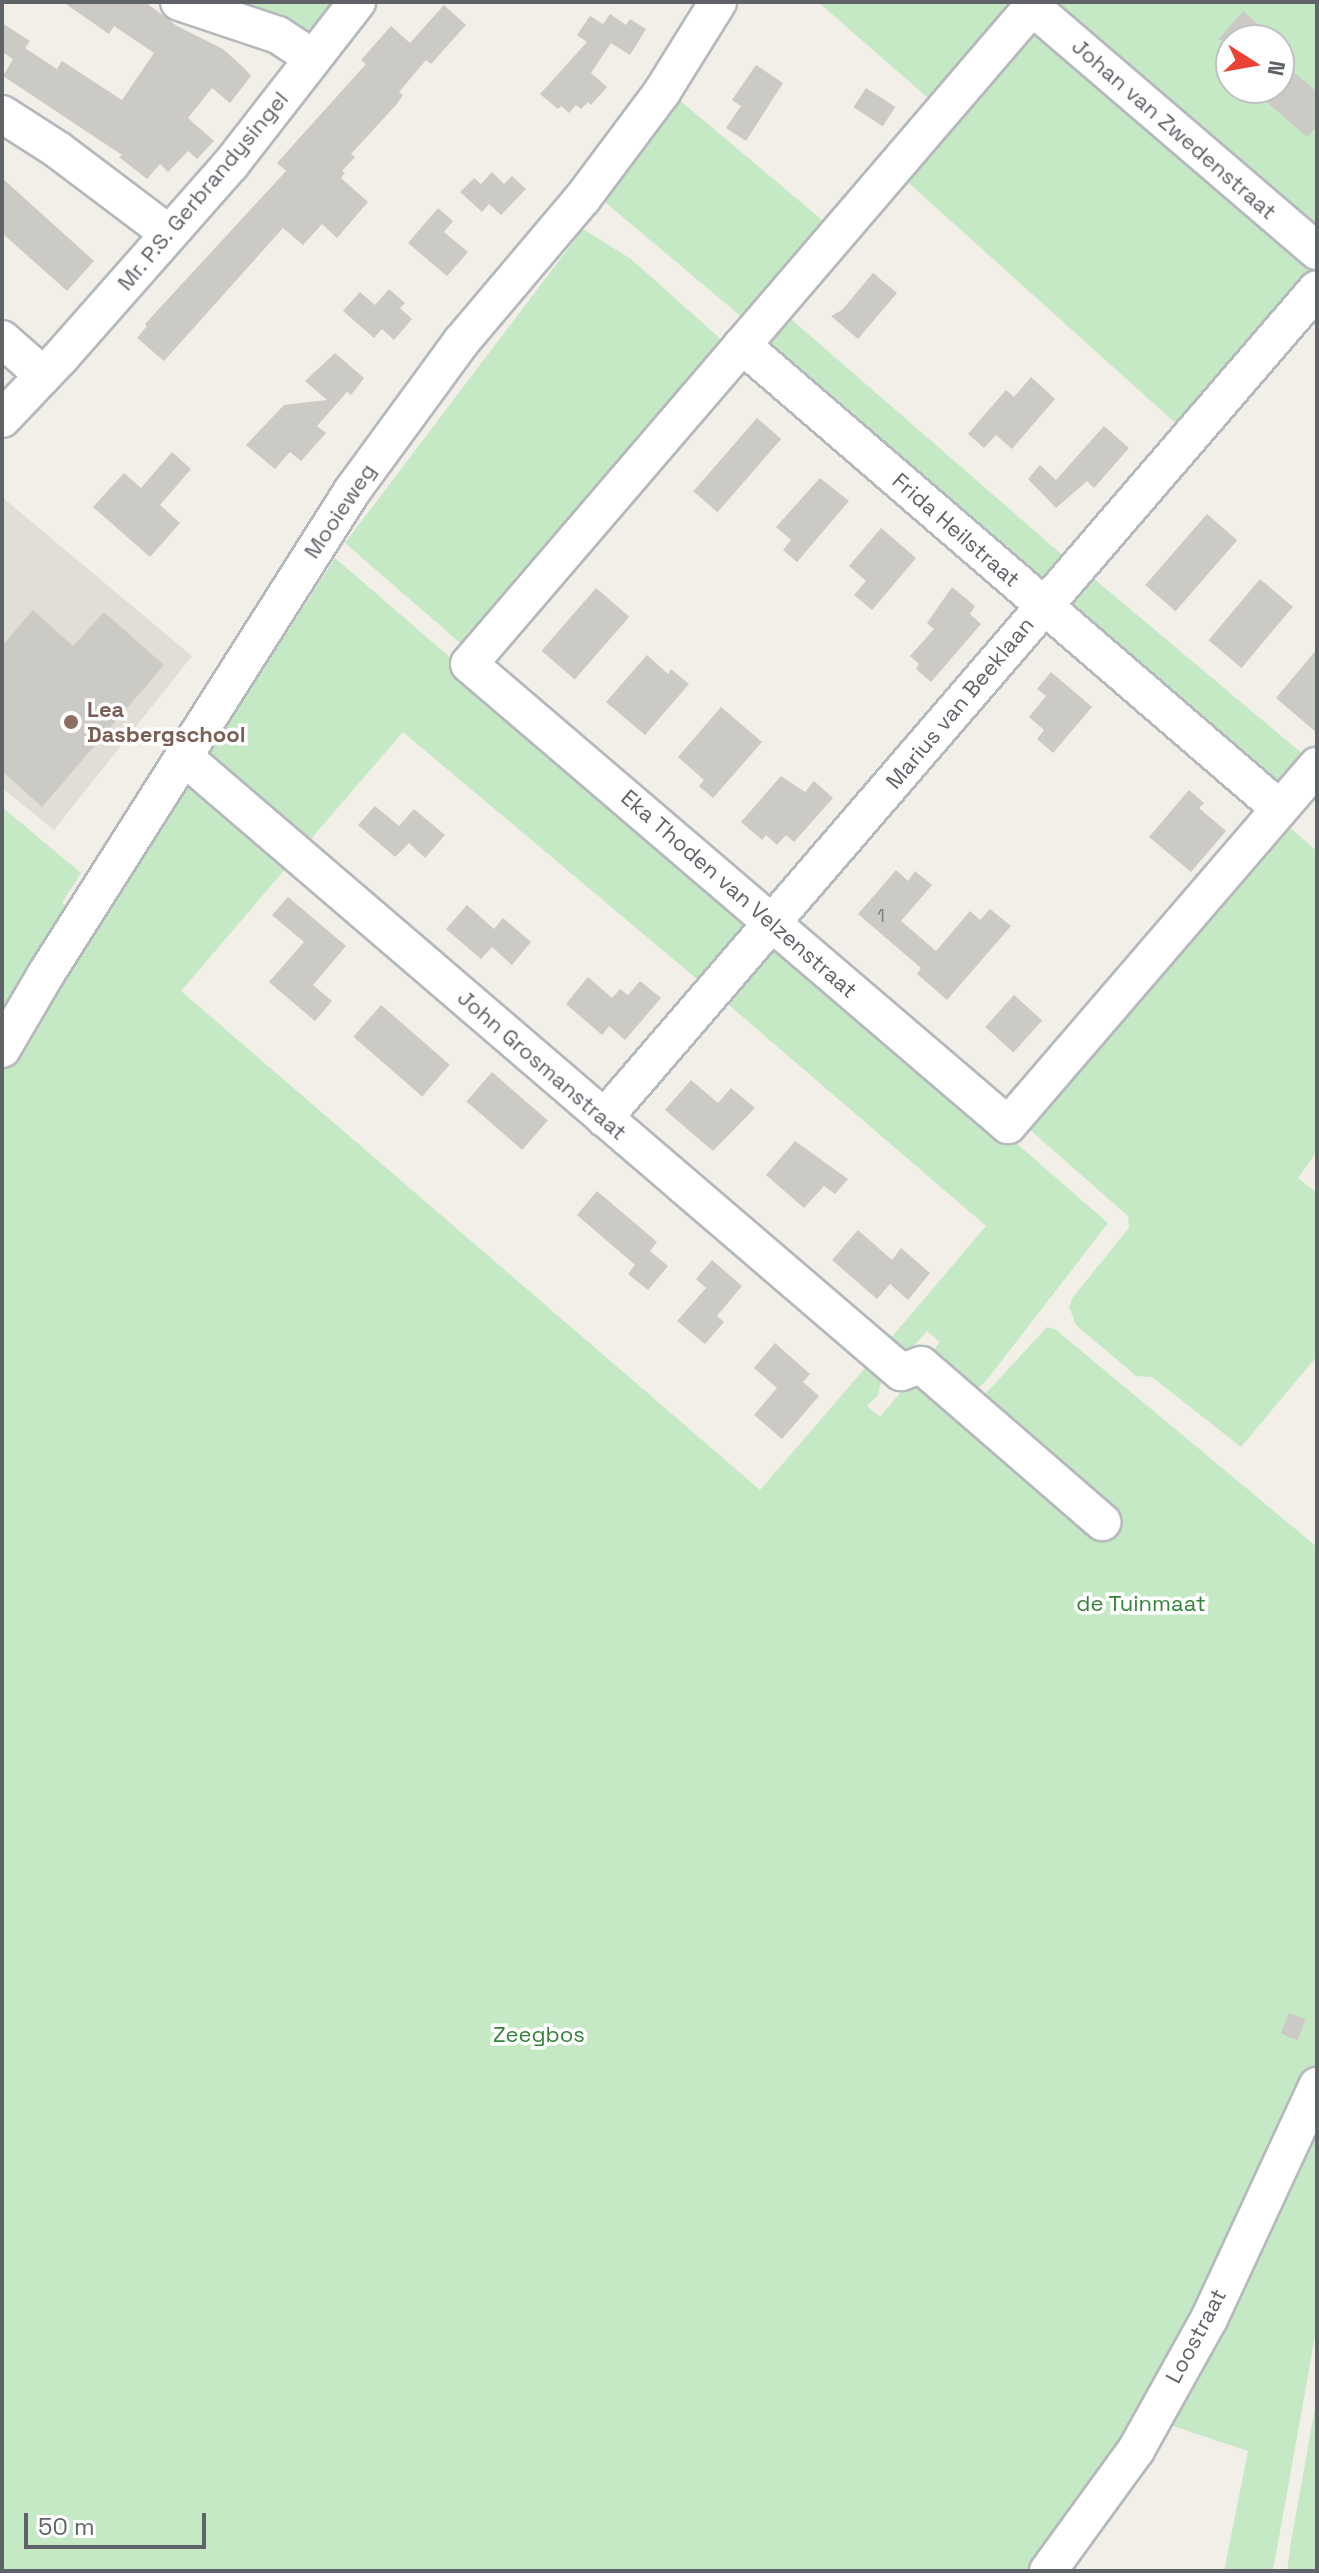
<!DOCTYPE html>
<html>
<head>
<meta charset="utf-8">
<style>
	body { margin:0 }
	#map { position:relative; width:1319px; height:2573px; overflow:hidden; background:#f1efe8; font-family:"Space Grotesk",sans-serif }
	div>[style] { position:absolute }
	.education>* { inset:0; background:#e1ded6 }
	.green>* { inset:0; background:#c5e8c5; transform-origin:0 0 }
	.building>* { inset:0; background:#cccac5; transform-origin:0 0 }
	.roads { filter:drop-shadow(2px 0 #b5b8bc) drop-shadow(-2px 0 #b5b8bc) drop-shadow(0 2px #b5b8bc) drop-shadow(0 -2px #b5b8bc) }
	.minor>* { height:36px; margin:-18px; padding:0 18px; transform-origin:18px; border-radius:18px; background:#fff }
	.dots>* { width:22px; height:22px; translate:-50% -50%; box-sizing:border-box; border:4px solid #fff; border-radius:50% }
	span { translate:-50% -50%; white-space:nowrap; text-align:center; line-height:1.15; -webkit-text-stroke:7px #fff; paint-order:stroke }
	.number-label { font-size:18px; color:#7a7d7f }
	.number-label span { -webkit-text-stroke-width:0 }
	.street-label { font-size:22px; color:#5f6368 }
	.education-label { font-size:22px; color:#785e54; font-weight:700 }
	.left { translate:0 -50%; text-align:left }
	.park-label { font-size:22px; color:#348238 }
	.frame { position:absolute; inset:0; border:4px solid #5f6368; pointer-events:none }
	.north { position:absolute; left:1215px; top:24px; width:80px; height:80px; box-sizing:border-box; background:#fff; border:2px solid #bfc1c3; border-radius:50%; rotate:101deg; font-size:22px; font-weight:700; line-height:32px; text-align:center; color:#5f6368 }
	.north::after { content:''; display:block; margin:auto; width:28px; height:36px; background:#ea4335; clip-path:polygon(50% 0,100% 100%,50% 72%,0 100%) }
	.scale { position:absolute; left:24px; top:2513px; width:182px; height:36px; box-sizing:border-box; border:4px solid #5f6368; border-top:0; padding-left:10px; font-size:24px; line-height:28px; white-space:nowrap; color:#5f6368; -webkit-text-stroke:6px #fff; paint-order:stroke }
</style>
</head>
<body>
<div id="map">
	<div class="education">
		<div style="clip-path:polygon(2px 497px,192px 656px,54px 830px,2px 788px)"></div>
	</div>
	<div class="green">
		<div style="clip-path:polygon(221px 2px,332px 2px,312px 29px,301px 31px)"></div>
		<div style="clip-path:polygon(818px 2px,1016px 2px,935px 104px)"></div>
		<div style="clip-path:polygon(evenodd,1044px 2px,1317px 2px,1317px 238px,1044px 2px,1231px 40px,1279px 40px,1279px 88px,1231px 88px,1231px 40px)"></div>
		<div style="left:1033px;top:15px;width:380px;height:208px;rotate:42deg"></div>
		<div style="left:678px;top:99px;width:197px;height:126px;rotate:40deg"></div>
		<div style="clip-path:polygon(583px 229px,631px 259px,725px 343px,466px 648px,345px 543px)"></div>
		<div style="left:784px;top:313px;width:376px;height:34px;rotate:41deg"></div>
		<div style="clip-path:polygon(335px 558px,608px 794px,751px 924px,704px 985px,403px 732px,303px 848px,206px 759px)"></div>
		<div style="left:1087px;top:573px;width:291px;height:37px;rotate:40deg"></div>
		<div style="clip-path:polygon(189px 787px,204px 788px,292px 861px,181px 991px,760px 1490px,872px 1360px,879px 1368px,881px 1383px,878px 1395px,867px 1406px,880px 1417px,917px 1373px,977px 1403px,1047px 1327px,1055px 1329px,1317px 1547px,1317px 2064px,1208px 2296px,1142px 2415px,1037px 2571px,2px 2571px,2px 807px,81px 873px,62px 903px,95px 932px)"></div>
		<div style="clip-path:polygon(1281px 820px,1317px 851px,1317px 1151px,1298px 1178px,1317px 1193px,1317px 1356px,1241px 1447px,1152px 1377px,1136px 1376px,1076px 1325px,1069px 1307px,1073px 1297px,1129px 1228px,1128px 1216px,1021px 1122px)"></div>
		<div style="clip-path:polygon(777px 941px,787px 944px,1108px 1223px,986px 1381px,969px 1397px,926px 1361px,940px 1342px,927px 1331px,911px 1349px,885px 1345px,986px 1226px,722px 999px)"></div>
		<div style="clip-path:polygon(1317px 2106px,1317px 2325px,1273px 2571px,1224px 2571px,1248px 2451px,1164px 2423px)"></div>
		<div style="clip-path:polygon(1317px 2397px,1317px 2571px,1287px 2571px,1291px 2542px)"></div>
	</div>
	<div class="building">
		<div style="clip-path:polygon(63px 2px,145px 2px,177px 26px,223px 49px,244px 68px,251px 76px,230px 103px,212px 88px,188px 118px,214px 141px,197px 159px,188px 151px,168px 172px,160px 164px,147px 179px,119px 157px,122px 155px,3px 76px,13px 59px,2px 52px,2px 23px,30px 41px,25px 48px,57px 69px,62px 61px,122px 100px,154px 53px,114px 26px,109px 34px)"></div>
		<div style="clip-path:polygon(444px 5px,466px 25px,431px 64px,426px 60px,399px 92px,403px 95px,396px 105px,351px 154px,355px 157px,342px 171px,345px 173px,341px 178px,368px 202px,337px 238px,322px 224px,303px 245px,283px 228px,164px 361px,137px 338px,147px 326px,145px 324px,286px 171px,277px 163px,366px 64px,361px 60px,391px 26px,410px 43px)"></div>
		<div style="clip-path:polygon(1243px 11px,1261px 27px,1254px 35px,1249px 40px,1218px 40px)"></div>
		<div style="clip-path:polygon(610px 14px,626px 25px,630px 19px,646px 29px,630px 55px,611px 43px,591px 73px,607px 87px,591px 105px,588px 102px,581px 109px,576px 105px,569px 113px,561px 106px,558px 109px,540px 94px,587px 42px,577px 35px,590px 16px,603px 24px)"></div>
		<div style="clip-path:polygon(1279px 60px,1317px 92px,1317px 126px,1307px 137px,1251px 88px,1279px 88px)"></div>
		<div style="clip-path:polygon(756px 65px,783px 83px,746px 141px,726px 128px,741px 106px,732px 100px)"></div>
		<div style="left:866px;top:88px;width:35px;height:23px;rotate:33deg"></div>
		<div style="clip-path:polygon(492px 172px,504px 184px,512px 176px,526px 189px,501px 215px,489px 204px,482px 212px,460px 192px,474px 178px,481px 184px)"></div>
		<div style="clip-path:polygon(2px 178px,94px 261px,67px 291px,2px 233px)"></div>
		<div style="clip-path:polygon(438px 208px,453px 221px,444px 232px,468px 252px,447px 276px,408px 243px)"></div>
		<div style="clip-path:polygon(873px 273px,897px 293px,858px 339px,831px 316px,842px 310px)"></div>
		<div style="clip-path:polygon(389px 289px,405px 303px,400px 308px,412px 319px,394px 340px,382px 329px,374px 338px,343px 311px,360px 292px,375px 305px)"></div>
		<div style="clip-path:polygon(335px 353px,364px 378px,351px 395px,347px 392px,317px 426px,326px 433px,301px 461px,290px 452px,275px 469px,246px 445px,284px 405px,327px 400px,305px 381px)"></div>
		<div style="clip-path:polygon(1031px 377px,1055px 399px,1012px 449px,996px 435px,984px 448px,968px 434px,1006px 390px,1014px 397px)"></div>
		<div style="left:757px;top:418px;width:32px;height:97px;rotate:41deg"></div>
		<div style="clip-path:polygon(1104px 426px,1129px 448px,1094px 488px,1087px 481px,1056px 508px,1028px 479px,1040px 465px,1056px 480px)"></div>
		<div style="clip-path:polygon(172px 452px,191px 469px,160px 505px,180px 523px,150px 557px,93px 507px,124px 473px,141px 488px)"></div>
		<div style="clip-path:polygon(820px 478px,849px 501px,797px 562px,783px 550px,791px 540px,776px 527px)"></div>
		<div style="left:1207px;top:514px;width:40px;height:94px;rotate:41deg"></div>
		<div style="clip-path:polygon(881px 528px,916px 558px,872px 610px,854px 595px,866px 581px,849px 566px)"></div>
		<div style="left:1260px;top:579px;width:43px;height:80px;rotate:40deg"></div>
		<div style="clip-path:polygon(952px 587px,975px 606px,970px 614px,981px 624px,931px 682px,916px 669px,919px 664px,910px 656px,934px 629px,927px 623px)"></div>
		<div style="left:596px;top:588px;width:44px;height:83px;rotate:41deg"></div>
		<div style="clip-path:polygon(33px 610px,73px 646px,104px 612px,164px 665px,42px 807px,2px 771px,2px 646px)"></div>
		<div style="clip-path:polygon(1317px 649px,1317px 733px,1276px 698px)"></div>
		<div style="clip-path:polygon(647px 655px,668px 674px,671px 669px,689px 684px,645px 735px,606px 702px)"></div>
		<div style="clip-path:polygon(1051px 672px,1092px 707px,1053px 753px,1037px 739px,1044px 730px,1029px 717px,1046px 696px,1037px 689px)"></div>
		<div style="clip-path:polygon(721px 707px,762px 742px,713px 798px,699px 786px,704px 780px,678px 757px)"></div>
		<div style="clip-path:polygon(781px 776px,805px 792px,814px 781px,833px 798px,794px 842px,786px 835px,777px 845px,766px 835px,762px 840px,741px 822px)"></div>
		<div style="clip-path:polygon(1189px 790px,1204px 803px,1199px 808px,1226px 831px,1191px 872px,1149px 837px)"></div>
		<div style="clip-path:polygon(375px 806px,399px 826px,414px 809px,445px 835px,425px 858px,409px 843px,395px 857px,358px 825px)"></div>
		<div style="clip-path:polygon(896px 870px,908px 881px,915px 871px,932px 885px,901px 921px,936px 951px,970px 911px,980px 920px,990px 909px,1011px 926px,947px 1000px,917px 974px,921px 968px,858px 914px)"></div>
		<div style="clip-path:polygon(288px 897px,346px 946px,313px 985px,332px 1001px,315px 1021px,269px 982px,304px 942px,272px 915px)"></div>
		<div style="clip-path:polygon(467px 905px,494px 929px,503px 918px,531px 942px,512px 965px,492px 947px,481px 959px,446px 929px)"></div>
		<div style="clip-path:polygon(588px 977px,612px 998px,620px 989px,628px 995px,640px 981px,661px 998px,625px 1040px,609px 1026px,602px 1035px,566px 1004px)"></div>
		<div style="left:1014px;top:995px;width:38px;height:43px;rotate:42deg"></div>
		<div style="left:381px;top:1005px;width:91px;height:42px;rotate:41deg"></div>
		<div style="left:492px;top:1072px;width:74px;height:39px;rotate:41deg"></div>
		<div style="clip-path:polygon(691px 1080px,718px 1103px,731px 1088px,755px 1108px,713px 1151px,665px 1110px)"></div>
		<div style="clip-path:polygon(795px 1141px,848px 1179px,835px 1194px,824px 1186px,804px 1208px,766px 1175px)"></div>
		<div style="clip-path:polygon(597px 1191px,657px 1242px,650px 1251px,668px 1266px,648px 1290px,628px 1274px,635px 1265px,577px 1215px)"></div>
		<div style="clip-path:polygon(858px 1230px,892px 1260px,901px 1248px,930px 1273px,908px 1300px,890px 1284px,877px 1299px,832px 1260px)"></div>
		<div style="clip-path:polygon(712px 1260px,742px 1286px,717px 1316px,724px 1322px,705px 1344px,677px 1321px,706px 1288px,696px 1279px)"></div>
		<div style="clip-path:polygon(775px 1343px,810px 1374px,803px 1382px,819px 1396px,782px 1439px,754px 1415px,777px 1388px,754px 1368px)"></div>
		<div style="left:1289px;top:2013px;width:18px;height:22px;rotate:22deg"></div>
	</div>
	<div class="roads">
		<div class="minor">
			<div style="left:179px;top:2px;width:104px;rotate:18.4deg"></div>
			<div style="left:278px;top:35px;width:42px;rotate:33.3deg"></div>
			<div style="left:2px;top:114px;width:67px;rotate:32.7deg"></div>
			<div style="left:58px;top:150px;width:138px;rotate:37deg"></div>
			<div style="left:1317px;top:251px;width:375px;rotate:-139.4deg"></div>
			<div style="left:1032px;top:7px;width:865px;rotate:130.59deg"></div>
			<div style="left:469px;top:664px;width:709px;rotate:40.54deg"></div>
			<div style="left:1008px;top:1125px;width:474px;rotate:-49.3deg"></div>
			<div style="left:2px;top:339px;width:55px;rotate:41.3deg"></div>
			<div style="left:742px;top:345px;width:710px;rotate:40.78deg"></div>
			<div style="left:2px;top:419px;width:84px;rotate:-46.4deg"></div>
			<div style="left:60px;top:358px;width:259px;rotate:-48.6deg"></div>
			<div style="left:231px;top:164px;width:205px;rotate:-52.1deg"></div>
			<div style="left:184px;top:757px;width:945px;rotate:40.62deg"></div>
			<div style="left:901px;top:1372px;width:21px;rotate:-19deg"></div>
			<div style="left:921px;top:1365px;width:240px;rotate:40.9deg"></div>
			<div style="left:2px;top:1049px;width:87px;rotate:-59.6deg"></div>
			<div style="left:46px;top:974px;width:572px;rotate:-57.64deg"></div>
			<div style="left:352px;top:491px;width:185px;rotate:-53.8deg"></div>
			<div style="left:461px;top:342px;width:187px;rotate:-49.8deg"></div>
			<div style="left:582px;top:199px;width:134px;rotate:-53.2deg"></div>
			<div style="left:662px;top:92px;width:106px;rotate:-58.1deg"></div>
			<div style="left:604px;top:1118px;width:1093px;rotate:-49.3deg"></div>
			<div style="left:1048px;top:2571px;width:150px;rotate:-54deg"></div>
			<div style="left:1136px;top:2450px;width:150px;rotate:-60.9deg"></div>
			<div style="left:1209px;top:2319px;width:257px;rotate:-65.1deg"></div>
		</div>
	</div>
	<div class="dots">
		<div style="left:71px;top:722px;background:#8d6e63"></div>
	</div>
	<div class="number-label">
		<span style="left:881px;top:916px">1</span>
	</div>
	<div class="street-label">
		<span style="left:1174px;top:129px;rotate:41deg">Johan van Zwedenstraat</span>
		<span style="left:203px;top:191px;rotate:-50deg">Mr. P.S. Gerbrandysingel</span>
		<span style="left:340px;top:511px;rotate:-56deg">Mooieweg</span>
		<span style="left:956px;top:530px;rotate:41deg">Frida Heilstraat</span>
		<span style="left:960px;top:703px;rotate:-50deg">Marius van Beeklaan</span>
		<span style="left:739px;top:894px;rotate:41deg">Eka Thoden van Velzenstraat</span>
		<span style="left:542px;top:1065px;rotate:41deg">John Grosmanstraat</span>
		<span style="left:1196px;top:2336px;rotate:-62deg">Loostraat</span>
	</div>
	<div class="education-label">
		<span class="left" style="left:87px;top:722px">Lea<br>Dasbergschool</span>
	</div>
	<div class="park-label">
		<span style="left:1141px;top:1604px">de Tuinmaat</span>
		<span style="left:539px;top:2035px">Zeegbos</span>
	</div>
	<div class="frame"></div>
	<div class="north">N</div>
	<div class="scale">50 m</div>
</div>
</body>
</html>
